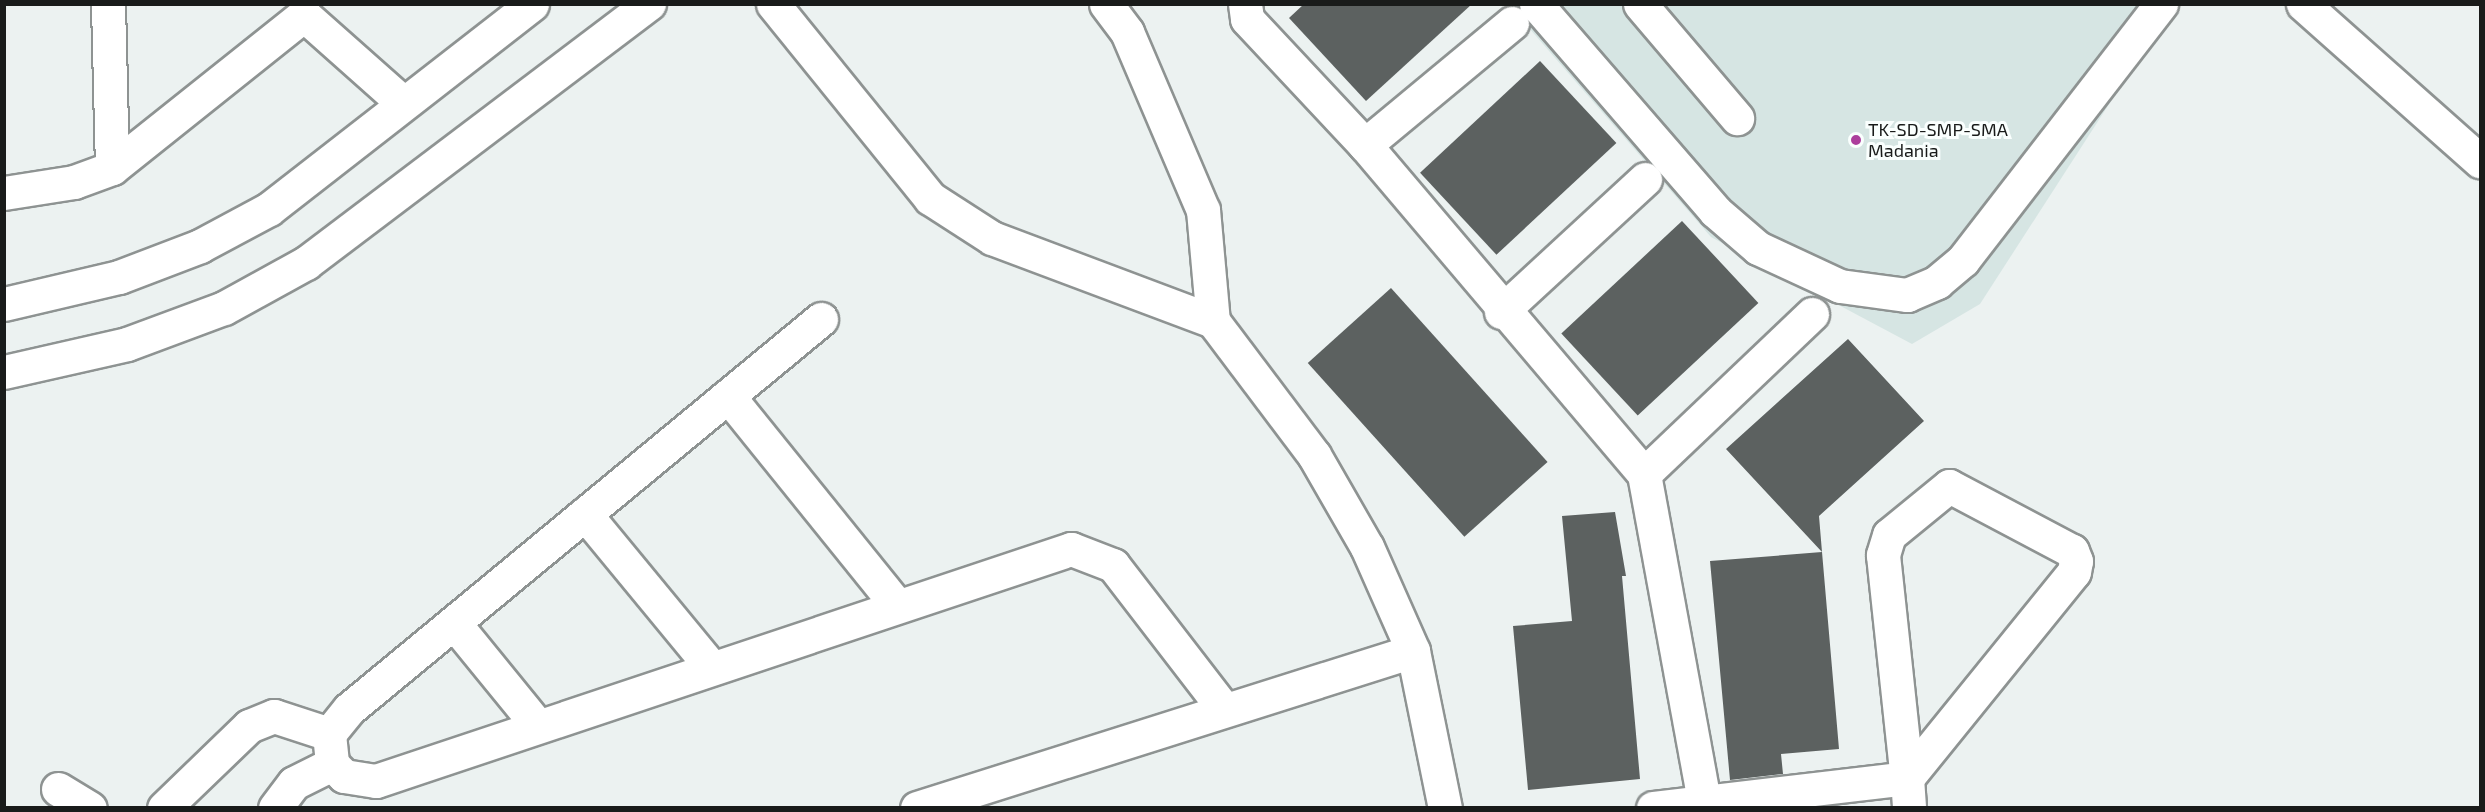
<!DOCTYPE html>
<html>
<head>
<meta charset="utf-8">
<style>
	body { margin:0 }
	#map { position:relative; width:2485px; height:812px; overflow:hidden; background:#ecf2f1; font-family:"Exo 2",sans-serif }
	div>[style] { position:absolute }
	.built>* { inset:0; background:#d6e5e3 }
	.building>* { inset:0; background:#5c6160; transform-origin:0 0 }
	.roads { filter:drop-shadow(2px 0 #8e9392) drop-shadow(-2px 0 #8e9392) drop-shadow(0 2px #8e9392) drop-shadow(0 -2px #8e9392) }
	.minor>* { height:33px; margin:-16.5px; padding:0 16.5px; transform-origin:16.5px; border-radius:16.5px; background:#fff }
	.dots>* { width:16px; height:16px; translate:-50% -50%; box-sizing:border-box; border:3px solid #fafffe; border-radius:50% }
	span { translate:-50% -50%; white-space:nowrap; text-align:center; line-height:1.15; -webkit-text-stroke:6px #fafffe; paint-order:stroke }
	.poi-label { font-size:18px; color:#191b1a }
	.left { translate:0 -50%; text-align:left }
	.frame { position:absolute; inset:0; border:6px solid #191b1a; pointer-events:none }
</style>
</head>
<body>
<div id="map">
	<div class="built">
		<div style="clip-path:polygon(1509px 5px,2173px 5px,1980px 304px,1912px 344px,1711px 237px)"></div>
	</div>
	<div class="building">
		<div style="clip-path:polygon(1304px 4px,1472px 4px,1366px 101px,1289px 18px)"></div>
		<div style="left:1540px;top:61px;width:112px;height:164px;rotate:47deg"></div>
		<div style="left:1682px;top:221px;width:112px;height:165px;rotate:47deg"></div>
		<div style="left:1391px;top:288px;width:234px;height:112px;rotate:48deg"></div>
		<div style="clip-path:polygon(1848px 339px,1924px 421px,1819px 516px,1822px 552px,1726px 449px)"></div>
		<div style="clip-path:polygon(1615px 512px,1626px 576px,1622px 576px,1640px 779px,1528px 790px,1513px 626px,1572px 621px,1562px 516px)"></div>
		<div style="clip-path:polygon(1822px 552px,1839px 749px,1781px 754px,1783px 774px,1730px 780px,1710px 561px)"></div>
	</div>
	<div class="roads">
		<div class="minor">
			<div style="left:108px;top:4px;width:164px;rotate:88.6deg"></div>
			<div style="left:773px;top:4px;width:250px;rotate:51deg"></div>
			<div style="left:930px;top:198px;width:74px;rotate:32.8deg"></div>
			<div style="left:992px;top:238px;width:236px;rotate:20.6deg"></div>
			<div style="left:1213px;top:321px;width:168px;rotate:53deg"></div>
			<div style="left:1314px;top:455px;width:106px;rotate:60.1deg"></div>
			<div style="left:1367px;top:547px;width:114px;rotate:66.1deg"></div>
			<div style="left:1413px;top:651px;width:160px;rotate:78.5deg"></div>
			<div style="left:1106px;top:4px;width:35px;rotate:53deg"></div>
			<div style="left:1127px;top:32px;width:194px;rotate:66.9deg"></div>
			<div style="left:1203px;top:210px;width:111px;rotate:84.9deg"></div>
			<div style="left:1245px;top:4px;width:15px;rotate:82deg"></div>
			<div style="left:1247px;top:19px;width:173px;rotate:46.9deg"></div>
			<div style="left:1365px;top:145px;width:431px;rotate:49.7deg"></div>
			<div style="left:1644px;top:474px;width:340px;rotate:79.6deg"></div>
			<div style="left:1536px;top:4px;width:274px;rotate:49.1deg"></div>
			<div style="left:1715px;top:211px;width:57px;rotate:40.7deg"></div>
			<div style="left:1758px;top:248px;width:90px;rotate:24.9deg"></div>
			<div style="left:1840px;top:286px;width:68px;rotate:7.7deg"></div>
			<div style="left:1907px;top:295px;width:33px;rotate:-23deg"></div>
			<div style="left:1937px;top:282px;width:34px;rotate:-40deg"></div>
			<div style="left:1963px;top:260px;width:324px;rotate:-52.3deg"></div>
			<div style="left:1640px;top:4px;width:150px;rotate:49.6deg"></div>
			<div style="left:2303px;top:4px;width:237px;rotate:41.6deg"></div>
			<div style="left:1365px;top:145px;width:191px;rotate:-39.7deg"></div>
			<div style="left:4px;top:193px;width:71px;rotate:-8.9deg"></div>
			<div style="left:74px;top:182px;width:40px;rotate:-20.2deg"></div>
			<div style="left:112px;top:168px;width:246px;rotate:-38.6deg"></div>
			<div style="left:304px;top:15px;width:132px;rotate:41.6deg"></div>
			<div style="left:4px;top:304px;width:118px;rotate:-13.2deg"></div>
			<div style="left:119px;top:277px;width:87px;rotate:-20.9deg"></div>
			<div style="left:200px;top:246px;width:78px;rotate:-28.2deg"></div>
			<div style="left:269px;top:209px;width:333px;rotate:-37.9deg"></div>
			<div style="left:1501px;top:312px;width:196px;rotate:-42.7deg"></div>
			<div style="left:821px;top:319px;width:612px;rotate:140.43deg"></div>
			<div style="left:349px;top:709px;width:32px;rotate:129deg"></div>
			<div style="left:329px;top:734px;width:30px;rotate:84deg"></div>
			<div style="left:332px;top:764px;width:17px;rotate:45deg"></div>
			<div style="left:344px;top:776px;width:32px;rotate:9deg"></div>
			<div style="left:376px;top:781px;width:733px;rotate:-18.46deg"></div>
			<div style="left:1071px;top:549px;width:45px;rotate:20.9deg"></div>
			<div style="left:1113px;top:565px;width:180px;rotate:52.4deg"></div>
			<div style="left:4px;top:372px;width:126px;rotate:-12.8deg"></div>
			<div style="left:127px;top:344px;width:103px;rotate:-20.4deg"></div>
			<div style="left:224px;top:308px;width:94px;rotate:-28.8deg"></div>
			<div style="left:306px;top:263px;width:430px;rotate:-37.1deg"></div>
			<div style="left:728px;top:396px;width:267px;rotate:51.1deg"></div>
			<div style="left:1644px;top:474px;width:232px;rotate:-43.6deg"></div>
			<div style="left:585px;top:514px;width:198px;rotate:50.5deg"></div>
			<div style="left:454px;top:623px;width:133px;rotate:50.8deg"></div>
			<div style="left:58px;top:789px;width:37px;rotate:31deg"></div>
			<div style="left:164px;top:808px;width:118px;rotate:-44deg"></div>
			<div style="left:249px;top:726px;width:27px;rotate:-22deg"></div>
			<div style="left:274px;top:716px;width:58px;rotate:18.1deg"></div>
			<div style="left:275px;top:808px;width:31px;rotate:-53deg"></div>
			<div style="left:294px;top:783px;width:42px;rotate:-26.6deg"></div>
			<div style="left:917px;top:808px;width:520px;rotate:-17.56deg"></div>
			<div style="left:1653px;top:808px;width:256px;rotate:-6.7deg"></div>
			<div style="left:1907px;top:778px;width:265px;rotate:-51deg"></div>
			<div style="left:2074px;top:572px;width:11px;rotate:-80deg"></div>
			<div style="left:2076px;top:561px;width:11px;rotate:-112deg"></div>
			<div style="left:2072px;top:551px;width:139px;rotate:-152.1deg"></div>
			<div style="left:1949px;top:486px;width:77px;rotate:140.8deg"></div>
			<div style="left:1889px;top:535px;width:21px;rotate:107deg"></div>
			<div style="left:1883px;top:555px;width:224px;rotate:83.9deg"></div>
			<div style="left:1907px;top:778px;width:30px;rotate:86deg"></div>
		</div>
	</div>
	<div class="dots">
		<div style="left:1856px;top:140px;background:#ac3e9c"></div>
	</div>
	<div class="poi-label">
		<span class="left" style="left:1868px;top:140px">TK-SD-SMP-SMA<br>Madania</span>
	</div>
	<div class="frame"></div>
</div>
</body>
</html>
